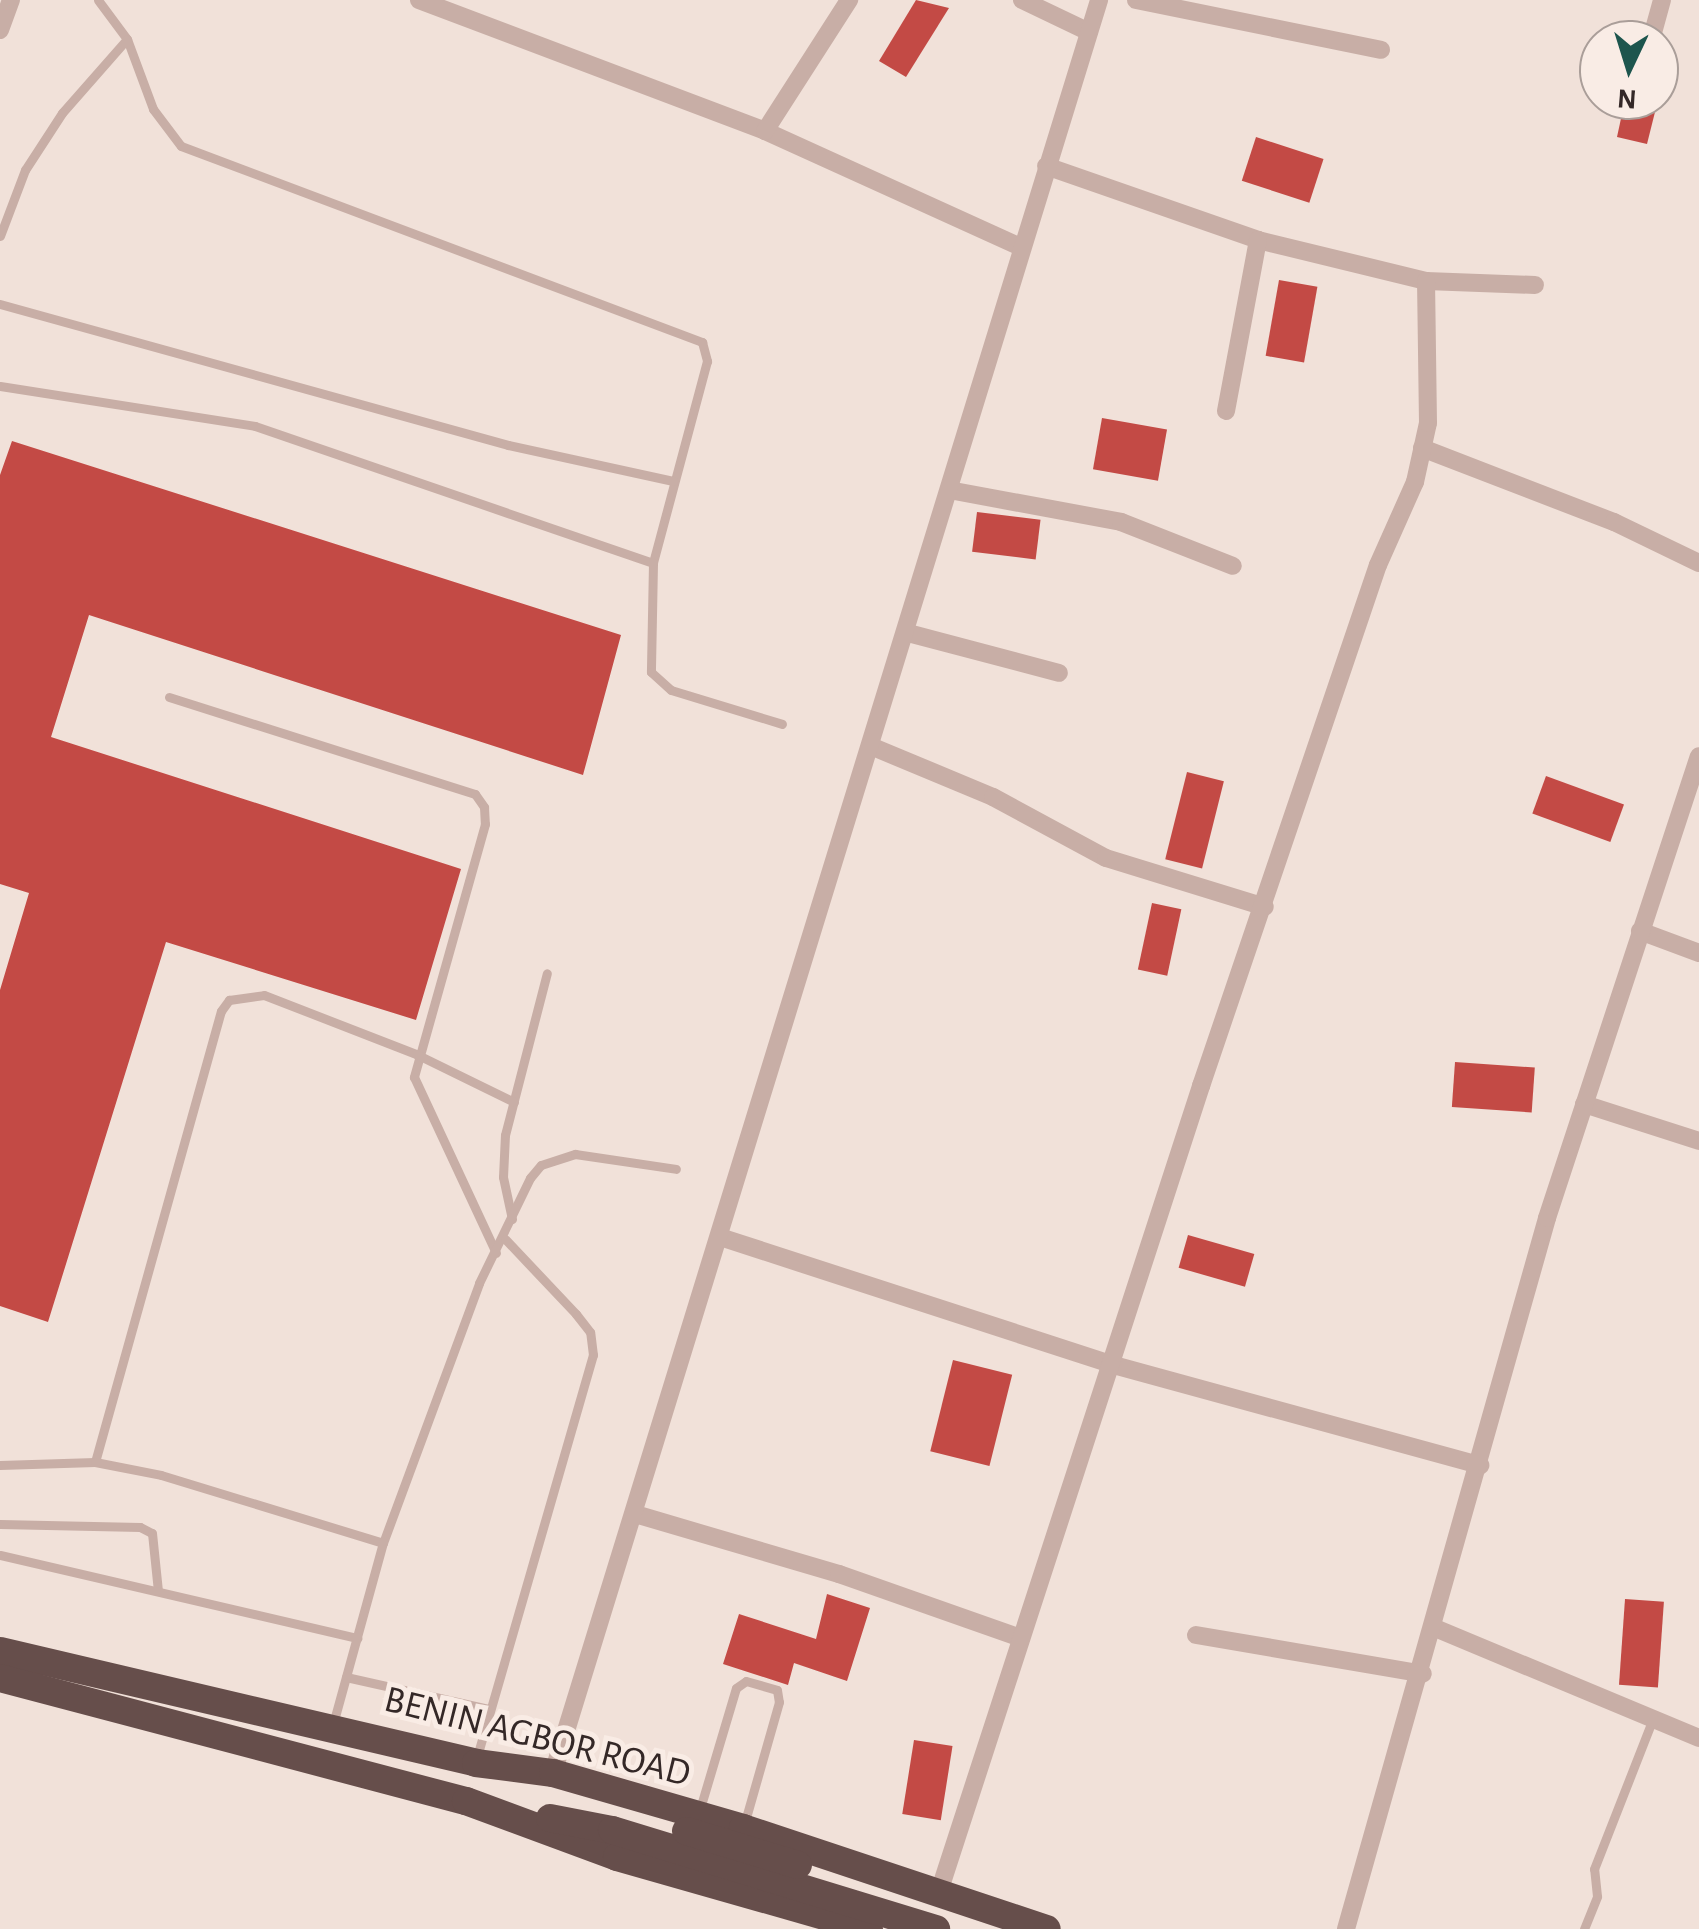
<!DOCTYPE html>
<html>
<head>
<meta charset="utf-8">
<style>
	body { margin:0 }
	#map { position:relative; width:1699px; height:1929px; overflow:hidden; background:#f1e1d9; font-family:"Alegreya Sans",sans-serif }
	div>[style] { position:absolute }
	.building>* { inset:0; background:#c34a45; transform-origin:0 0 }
	.service>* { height:9px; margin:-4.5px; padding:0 4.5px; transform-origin:4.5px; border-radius:4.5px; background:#c8aea6 }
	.minor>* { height:18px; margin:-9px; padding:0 9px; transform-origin:9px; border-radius:9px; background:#c8aea6 }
	.trunk>* { height:28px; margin:-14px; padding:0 14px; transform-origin:14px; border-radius:14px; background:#664e4b }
	span { translate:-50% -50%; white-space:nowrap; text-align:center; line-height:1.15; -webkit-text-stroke:10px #f9ece5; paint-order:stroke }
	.street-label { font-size:38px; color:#342827 }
	.north { position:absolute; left:1579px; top:20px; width:100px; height:100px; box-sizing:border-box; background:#f9ece5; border:2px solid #aa9e99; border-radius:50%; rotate:184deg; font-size:28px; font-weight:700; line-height:40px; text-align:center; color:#342827 }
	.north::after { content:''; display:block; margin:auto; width:35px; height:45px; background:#1d554d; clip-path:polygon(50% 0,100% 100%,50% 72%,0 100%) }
</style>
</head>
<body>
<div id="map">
	<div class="building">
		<div style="clip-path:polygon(916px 0,949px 8px,906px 77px,879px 61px)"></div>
		<div style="clip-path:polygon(1625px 100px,1658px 100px,1647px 144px,1617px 137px)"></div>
		<div style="left:1256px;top:137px;width:71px;height:46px;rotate:18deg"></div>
		<div style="left:1279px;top:280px;width:39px;height:77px;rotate:10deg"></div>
		<div style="left:1102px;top:418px;width:66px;height:52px;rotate:10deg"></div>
		<div style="clip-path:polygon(12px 441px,621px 635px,583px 775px,89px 615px,51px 737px,461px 869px,416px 1020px,166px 942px,48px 1322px,0 1306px,0 990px,29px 893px,0 884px,0 475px)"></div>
		<div style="left:977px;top:512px;width:64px;height:40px;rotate:7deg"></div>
		<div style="left:1187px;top:772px;width:38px;height:90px;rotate:14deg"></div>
		<div style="left:1546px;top:776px;width:83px;height:40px;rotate:20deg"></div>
		<div style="left:1152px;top:903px;width:30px;height:68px;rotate:12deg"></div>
		<div style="left:1455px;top:1062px;width:80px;height:45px;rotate:4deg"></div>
		<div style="left:1188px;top:1235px;width:69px;height:34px;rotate:16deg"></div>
		<div style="left:953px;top:1360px;width:61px;height:94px;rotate:14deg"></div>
		<div style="clip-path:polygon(827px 1594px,870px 1608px,847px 1681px,794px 1663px,788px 1685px,723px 1664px,739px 1614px,816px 1639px)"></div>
		<div style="left:1625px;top:1599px;width:39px;height:86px;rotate:4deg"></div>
		<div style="left:914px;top:1740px;width:39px;height:75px;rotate:9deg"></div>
	</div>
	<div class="service">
		<div style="left:98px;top:0;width:49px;rotate:53.4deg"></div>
		<div style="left:127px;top:39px;width:75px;rotate:69.6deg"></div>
		<div style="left:153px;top:109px;width:46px;rotate:52.9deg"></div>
		<div style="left:181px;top:146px;width:557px;rotate:20.62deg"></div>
		<div style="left:702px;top:342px;width:20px;rotate:75deg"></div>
		<div style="left:707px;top:361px;width:209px;rotate:105deg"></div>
		<div style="left:653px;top:563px;width:109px;rotate:91.1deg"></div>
		<div style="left:651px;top:672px;width:27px;rotate:42deg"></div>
		<div style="left:671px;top:690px;width:116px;rotate:17deg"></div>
		<div style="left:0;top:236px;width:71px;rotate:-69.3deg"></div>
		<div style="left:25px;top:170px;width:68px;rotate:-57deg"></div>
		<div style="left:62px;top:113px;width:98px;rotate:-48.7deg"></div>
		<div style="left:0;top:304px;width:527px;rotate:15.51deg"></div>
		<div style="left:508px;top:445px;width:169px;rotate:12.3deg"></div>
		<div style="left:0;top:386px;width:258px;rotate:8.9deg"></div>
		<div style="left:255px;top:426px;width:421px;rotate:19deg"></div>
		<div style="left:169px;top:697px;width:321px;rotate:17.6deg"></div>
		<div style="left:475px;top:794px;width:16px;rotate:55deg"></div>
		<div style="left:484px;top:807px;width:17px;rotate:87deg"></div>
		<div style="left:485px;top:824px;width:263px;rotate:105.7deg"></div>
		<div style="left:414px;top:1077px;width:194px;rotate:65deg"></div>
		<div style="left:512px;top:1219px;width:43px;rotate:-102.1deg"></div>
		<div style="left:503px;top:1177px;width:42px;rotate:-87.3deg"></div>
		<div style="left:505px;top:1135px;width:167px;rotate:-75.5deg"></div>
		<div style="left:95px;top:1462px;width:468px;rotate:-74.4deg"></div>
		<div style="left:221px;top:1011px;width:14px;rotate:-54deg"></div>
		<div style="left:229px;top:1000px;width:35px;rotate:-8deg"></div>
		<div style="left:264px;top:995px;width:163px;rotate:21.2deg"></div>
		<div style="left:416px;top:1054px;width:109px;rotate:26.1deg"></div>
		<div style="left:0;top:1465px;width:95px;rotate:-1.8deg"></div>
		<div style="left:95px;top:1462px;width:67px;rotate:11.1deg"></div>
		<div style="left:161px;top:1475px;width:232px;rotate:17deg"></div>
		<div style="left:0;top:1524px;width:140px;rotate:1.2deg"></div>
		<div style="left:140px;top:1527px;width:13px;rotate:27deg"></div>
		<div style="left:152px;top:1533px;width:58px;rotate:84.1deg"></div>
		<div style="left:0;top:1555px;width:367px;rotate:13.1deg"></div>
		<div style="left:346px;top:1677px;width:147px;rotate:12.6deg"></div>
		<div style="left:333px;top:1724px;width:188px;rotate:-74.6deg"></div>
		<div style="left:383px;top:1543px;width:277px;rotate:-69.7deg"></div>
		<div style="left:479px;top:1283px;width:117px;rotate:-64.1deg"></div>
		<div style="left:530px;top:1178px;width:17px;rotate:-50deg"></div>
		<div style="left:541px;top:1165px;width:36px;rotate:-18deg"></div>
		<div style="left:575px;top:1154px;width:102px;rotate:8.4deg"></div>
		<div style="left:476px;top:1760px;width:422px;rotate:-73.9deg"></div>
		<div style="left:593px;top:1355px;width:23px;rotate:-97deg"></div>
		<div style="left:590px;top:1332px;width:23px;rotate:-128deg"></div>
		<div style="left:576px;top:1314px;width:103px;rotate:-133.4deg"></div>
		<div style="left:699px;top:1812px;width:129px;rotate:-73.4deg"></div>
		<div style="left:736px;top:1688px;width:12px;rotate:-35deg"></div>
		<div style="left:746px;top:1681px;width:32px;rotate:16deg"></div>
		<div style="left:777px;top:1690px;width:12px;rotate:81deg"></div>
		<div style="left:779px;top:1702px;width:128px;rotate:105.9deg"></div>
		<div style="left:1584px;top:1929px;width:35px;rotate:-68deg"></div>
		<div style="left:1597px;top:1896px;width:27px;rotate:-96deg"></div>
		<div style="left:1594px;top:1869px;width:159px;rotate:-68.6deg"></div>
	</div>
	<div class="minor">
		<div style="left:419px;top:0;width:370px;rotate:20.7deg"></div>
		<div style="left:765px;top:131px;width:281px;rotate:24.4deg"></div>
		<div style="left:1022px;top:0;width:74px;rotate:25.5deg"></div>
		<div style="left:1136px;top:0;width:250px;rotate:11.5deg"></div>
		<div style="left:0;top:30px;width:32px;rotate:-70deg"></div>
		<div style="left:1651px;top:40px;width:41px;rotate:-74.6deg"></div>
		<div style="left:765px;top:131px;width:156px;rotate:-57.3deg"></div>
		<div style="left:1046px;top:166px;width:225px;rotate:19.2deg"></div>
		<div style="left:1258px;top:240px;width:173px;rotate:13.7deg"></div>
		<div style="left:1426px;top:281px;width:109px;rotate:2.1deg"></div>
		<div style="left:1226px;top:411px;width:174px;rotate:-79.4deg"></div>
		<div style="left:1422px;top:448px;width:206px;rotate:21.1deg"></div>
		<div style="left:1614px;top:522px;width:94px;rotate:25.8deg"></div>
		<div style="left:949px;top:490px;width:175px;rotate:10.5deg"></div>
		<div style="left:1121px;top:522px;width:120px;rotate:21.4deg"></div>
		<div style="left:908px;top:633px;width:156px;rotate:14.8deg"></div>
		<div style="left:873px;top:747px;width:130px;rotate:22.6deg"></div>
		<div style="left:993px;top:797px;width:128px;rotate:28.4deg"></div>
		<div style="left:1106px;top:858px;width:166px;rotate:17.1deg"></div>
		<div style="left:1640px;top:931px;width:63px;rotate:20.4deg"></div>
		<div style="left:1584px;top:1104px;width:121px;rotate:17.8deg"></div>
		<div style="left:720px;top:1237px;width:410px;rotate:18deg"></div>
		<div style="left:1110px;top:1364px;width:384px;rotate:15.3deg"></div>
		<div style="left:635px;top:1514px;width:213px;rotate:16.4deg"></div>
		<div style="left:839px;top:1574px;width:193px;rotate:19.4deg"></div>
		<div style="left:1435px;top:1628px;width:286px;rotate:22.6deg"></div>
		<div style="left:1196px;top:1635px;width:230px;rotate:9.7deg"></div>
		<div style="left:553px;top:1773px;width:1855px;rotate:-72.88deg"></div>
		<div style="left:939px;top:1892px;width:848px;rotate:-71.99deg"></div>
		<div style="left:1201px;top:1086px;width:550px;rotate:-71.24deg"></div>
		<div style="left:1378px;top:565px;width:91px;rotate:-66deg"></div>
		<div style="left:1415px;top:482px;width:60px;rotate:-77.6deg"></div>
		<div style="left:1428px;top:423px;width:142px;rotate:-90.8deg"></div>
		<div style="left:1346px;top:1929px;width:739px;rotate:-74.21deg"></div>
		<div style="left:1547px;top:1218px;width:486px;rotate:-71.8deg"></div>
	</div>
	<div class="trunk">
		<div style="left:0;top:1651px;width:489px;rotate:13.2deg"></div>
		<div style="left:476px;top:1763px;width:78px;rotate:7.4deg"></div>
		<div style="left:553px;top:1773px;width:198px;rotate:16.1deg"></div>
		<div style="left:743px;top:1828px;width:320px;rotate:18.4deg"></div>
		<div style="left:0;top:1678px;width:482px;rotate:14.8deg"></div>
		<div style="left:466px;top:1801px;width:161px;rotate:20.3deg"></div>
		<div style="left:617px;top:1857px;width:262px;rotate:15.9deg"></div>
		<div style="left:550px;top:1818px;width:63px;rotate:11deg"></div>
		<div style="left:612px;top:1830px;width:339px;rotate:17deg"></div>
		<div style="left:686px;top:1831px;width:117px;rotate:16.9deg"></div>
	</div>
	<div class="street-label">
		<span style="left:537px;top:1738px;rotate:14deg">BENIN AGBOR ROAD</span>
	</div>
	<div class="north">N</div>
</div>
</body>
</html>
